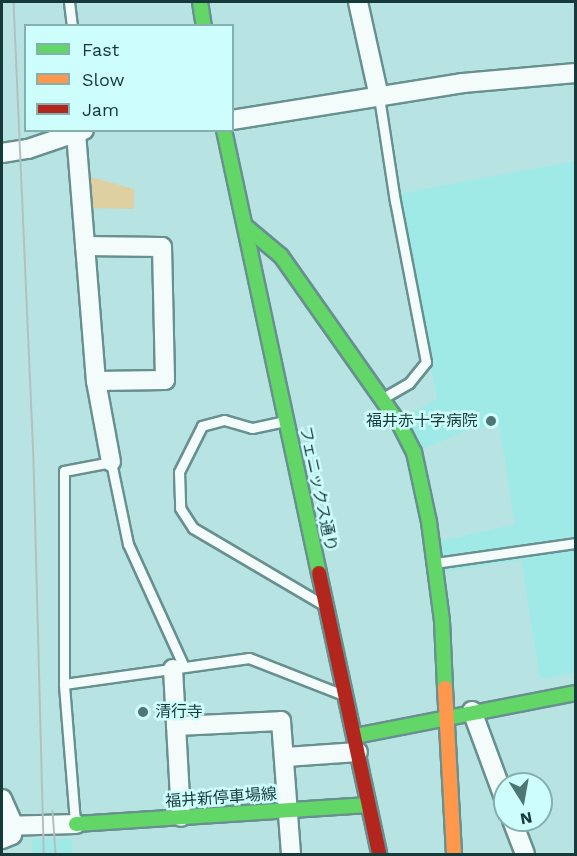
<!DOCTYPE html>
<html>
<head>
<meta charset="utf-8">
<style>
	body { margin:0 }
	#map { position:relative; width:577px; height:856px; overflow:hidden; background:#b7e4e3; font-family:"Work Sans","Noto Sans JP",sans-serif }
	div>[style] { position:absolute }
	.built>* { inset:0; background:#9feae7; transform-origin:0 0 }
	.green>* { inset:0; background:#ded0a0 }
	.roads { filter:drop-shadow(2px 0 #67908f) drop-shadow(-2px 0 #67908f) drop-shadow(0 2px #67908f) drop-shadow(0 -2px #67908f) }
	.lane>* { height:9px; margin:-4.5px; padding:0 4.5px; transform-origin:4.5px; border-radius:4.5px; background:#f4fbfb }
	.street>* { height:18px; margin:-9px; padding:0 9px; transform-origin:9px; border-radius:9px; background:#f4fbfb }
	.fast>* { height:14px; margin:-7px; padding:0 7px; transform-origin:7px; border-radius:7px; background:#63d668 }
	.slow>* { height:14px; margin:-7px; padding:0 7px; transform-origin:7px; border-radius:7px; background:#ff974d }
	.jam>* { height:14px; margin:-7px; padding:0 7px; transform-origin:7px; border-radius:7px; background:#b3261e }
	.tram>* { height:1.5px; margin:-0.75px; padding:0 0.75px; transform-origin:0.75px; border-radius:0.75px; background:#b4bfbf }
	.dots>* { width:16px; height:16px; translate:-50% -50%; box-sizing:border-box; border:3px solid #cefefc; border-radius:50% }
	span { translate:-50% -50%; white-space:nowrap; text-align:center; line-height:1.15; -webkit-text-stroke:5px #cefefc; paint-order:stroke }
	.poi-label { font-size:16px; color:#163a39 }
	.right { translate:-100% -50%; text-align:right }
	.left { translate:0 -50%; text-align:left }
	.street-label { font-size:16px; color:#163a39 }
	.frame { position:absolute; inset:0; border:3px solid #163a39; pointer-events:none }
	.legend { position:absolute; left:24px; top:24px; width:210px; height:108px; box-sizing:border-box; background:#cefefc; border:2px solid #84b0ae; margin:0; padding:8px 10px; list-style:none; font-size:18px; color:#163a39 }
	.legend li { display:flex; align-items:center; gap:12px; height:30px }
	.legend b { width:30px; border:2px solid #84b0ae }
	.north { position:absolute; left:493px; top:772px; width:60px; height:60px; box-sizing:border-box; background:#cefefc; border:2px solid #84b0ae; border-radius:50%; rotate:169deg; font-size:16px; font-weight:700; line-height:24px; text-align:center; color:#163a39 }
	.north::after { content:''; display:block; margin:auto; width:21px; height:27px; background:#4e7674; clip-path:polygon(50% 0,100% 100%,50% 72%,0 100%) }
</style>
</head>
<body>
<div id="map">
	<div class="built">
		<div style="clip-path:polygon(575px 161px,575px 673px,540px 679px,521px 560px,442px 572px,438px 542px,515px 524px,499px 425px,471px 429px,420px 450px,404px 417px,437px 399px,398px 194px)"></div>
		<div style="left:32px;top:839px;width:40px;height:15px"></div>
	</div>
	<div class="green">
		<div style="clip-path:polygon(83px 175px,134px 189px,134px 209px,86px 208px)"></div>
	</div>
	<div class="roads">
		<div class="lane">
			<div style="left:69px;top:2px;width:24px;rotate:83deg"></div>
			<div style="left:379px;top:97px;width:105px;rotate:81.3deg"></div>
			<div style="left:395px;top:201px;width:164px;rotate:79.1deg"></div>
			<div style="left:426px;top:362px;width:27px;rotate:129deg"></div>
			<div style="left:409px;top:383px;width:30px;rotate:150deg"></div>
			<div style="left:285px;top:421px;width:34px;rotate:168deg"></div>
			<div style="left:252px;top:428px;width:29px;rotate:-164deg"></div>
			<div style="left:224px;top:420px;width:23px;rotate:165deg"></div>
			<div style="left:202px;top:426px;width:51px;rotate:116.6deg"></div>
			<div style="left:179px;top:472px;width:36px;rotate:88deg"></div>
			<div style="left:180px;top:508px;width:24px;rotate:57deg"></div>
			<div style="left:193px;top:528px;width:150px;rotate:30.5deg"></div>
			<div style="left:435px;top:563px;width:142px;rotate:-8.1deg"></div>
			<div style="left:64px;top:684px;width:187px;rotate:-8deg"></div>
			<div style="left:249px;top:658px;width:99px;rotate:21.4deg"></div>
			<div style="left:75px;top:822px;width:138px;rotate:-94.6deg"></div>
			<div style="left:64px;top:684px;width:213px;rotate:-90deg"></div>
			<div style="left:64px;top:471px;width:48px;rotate:-10.8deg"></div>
			<div style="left:111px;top:462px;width:84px;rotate:78.3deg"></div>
			<div style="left:128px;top:544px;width:135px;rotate:65.5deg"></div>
		</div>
		<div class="street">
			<div style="left:358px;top:2px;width:97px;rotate:77.5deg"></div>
			<div style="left:232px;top:120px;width:234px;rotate:-9.1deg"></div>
			<div style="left:463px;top:83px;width:113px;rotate:-5.1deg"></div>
			<div style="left:76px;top:133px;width:249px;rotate:85.4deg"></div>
			<div style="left:96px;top:381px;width:82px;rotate:79.5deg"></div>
			<div style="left:2px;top:153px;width:26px;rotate:-9deg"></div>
			<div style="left:28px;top:149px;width:59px;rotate:-18.7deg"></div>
			<div style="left:85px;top:246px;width:77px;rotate:0.7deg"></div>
			<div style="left:162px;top:247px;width:133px;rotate:88.7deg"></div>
			<div style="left:165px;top:380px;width:69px;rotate:179.2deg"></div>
			<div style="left:173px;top:669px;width:148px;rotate:86.9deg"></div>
			<div style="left:472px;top:711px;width:95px;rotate:69.7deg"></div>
			<div style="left:176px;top:726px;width:105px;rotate:-2.7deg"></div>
			<div style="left:281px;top:721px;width:133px;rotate:85.7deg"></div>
			<div style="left:286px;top:757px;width:72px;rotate:-4deg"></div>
			<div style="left:2px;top:799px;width:30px;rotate:66deg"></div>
			<div style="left:14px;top:826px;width:9px;rotate:103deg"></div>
			<div style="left:12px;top:835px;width:11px;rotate:158deg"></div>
			<div style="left:512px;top:820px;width:36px;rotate:69deg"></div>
			<div style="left:2px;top:826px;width:74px;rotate:-1.5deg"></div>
		</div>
		<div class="fast">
			<div style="left:200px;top:2px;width:24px;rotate:81deg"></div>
			<div style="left:224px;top:130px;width:453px;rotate:77.9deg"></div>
			<div style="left:245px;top:226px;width:47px;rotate:39.8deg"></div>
			<div style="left:281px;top:256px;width:204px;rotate:54.8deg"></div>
			<div style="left:399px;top:423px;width:33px;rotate:63deg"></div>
			<div style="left:414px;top:452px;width:72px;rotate:77.9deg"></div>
			<div style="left:429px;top:522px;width:100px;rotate:82.5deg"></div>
			<div style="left:442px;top:621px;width:67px;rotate:87.4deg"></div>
			<div style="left:355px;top:736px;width:225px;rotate:-11deg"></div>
			<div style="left:76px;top:824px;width:293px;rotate:-3.7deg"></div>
		</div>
		<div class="slow">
			<div style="left:445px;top:688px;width:166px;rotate:86.9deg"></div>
		</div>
		<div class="jam">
			<div style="left:319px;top:573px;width:287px;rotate:77.9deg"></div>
		</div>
	</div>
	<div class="tram">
		<div style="left:14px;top:2px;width:460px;rotate:87.5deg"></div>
		<div style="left:34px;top:462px;width:392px;rotate:88.5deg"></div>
		<div style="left:53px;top:811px;width:43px;rotate:86deg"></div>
	</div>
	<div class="dots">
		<div style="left:491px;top:421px;background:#4e7674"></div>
		<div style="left:143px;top:712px;background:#4e7674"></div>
	</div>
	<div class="poi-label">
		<span class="right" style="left:478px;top:421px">福井赤十字病院</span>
		<span class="left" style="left:155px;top:712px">清行寺</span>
	</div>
	<div class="street-label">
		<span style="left:318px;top:489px;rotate:78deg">フェニックス通り</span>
		<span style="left:221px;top:798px;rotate:-4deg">福井新停車場線</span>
	</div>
	<div class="frame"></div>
	<ul class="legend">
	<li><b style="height:8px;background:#63d668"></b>Fast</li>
	<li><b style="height:8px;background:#ff974d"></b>Slow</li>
	<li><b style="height:8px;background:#b3261e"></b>Jam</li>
	</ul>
	<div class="north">N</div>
</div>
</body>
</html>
